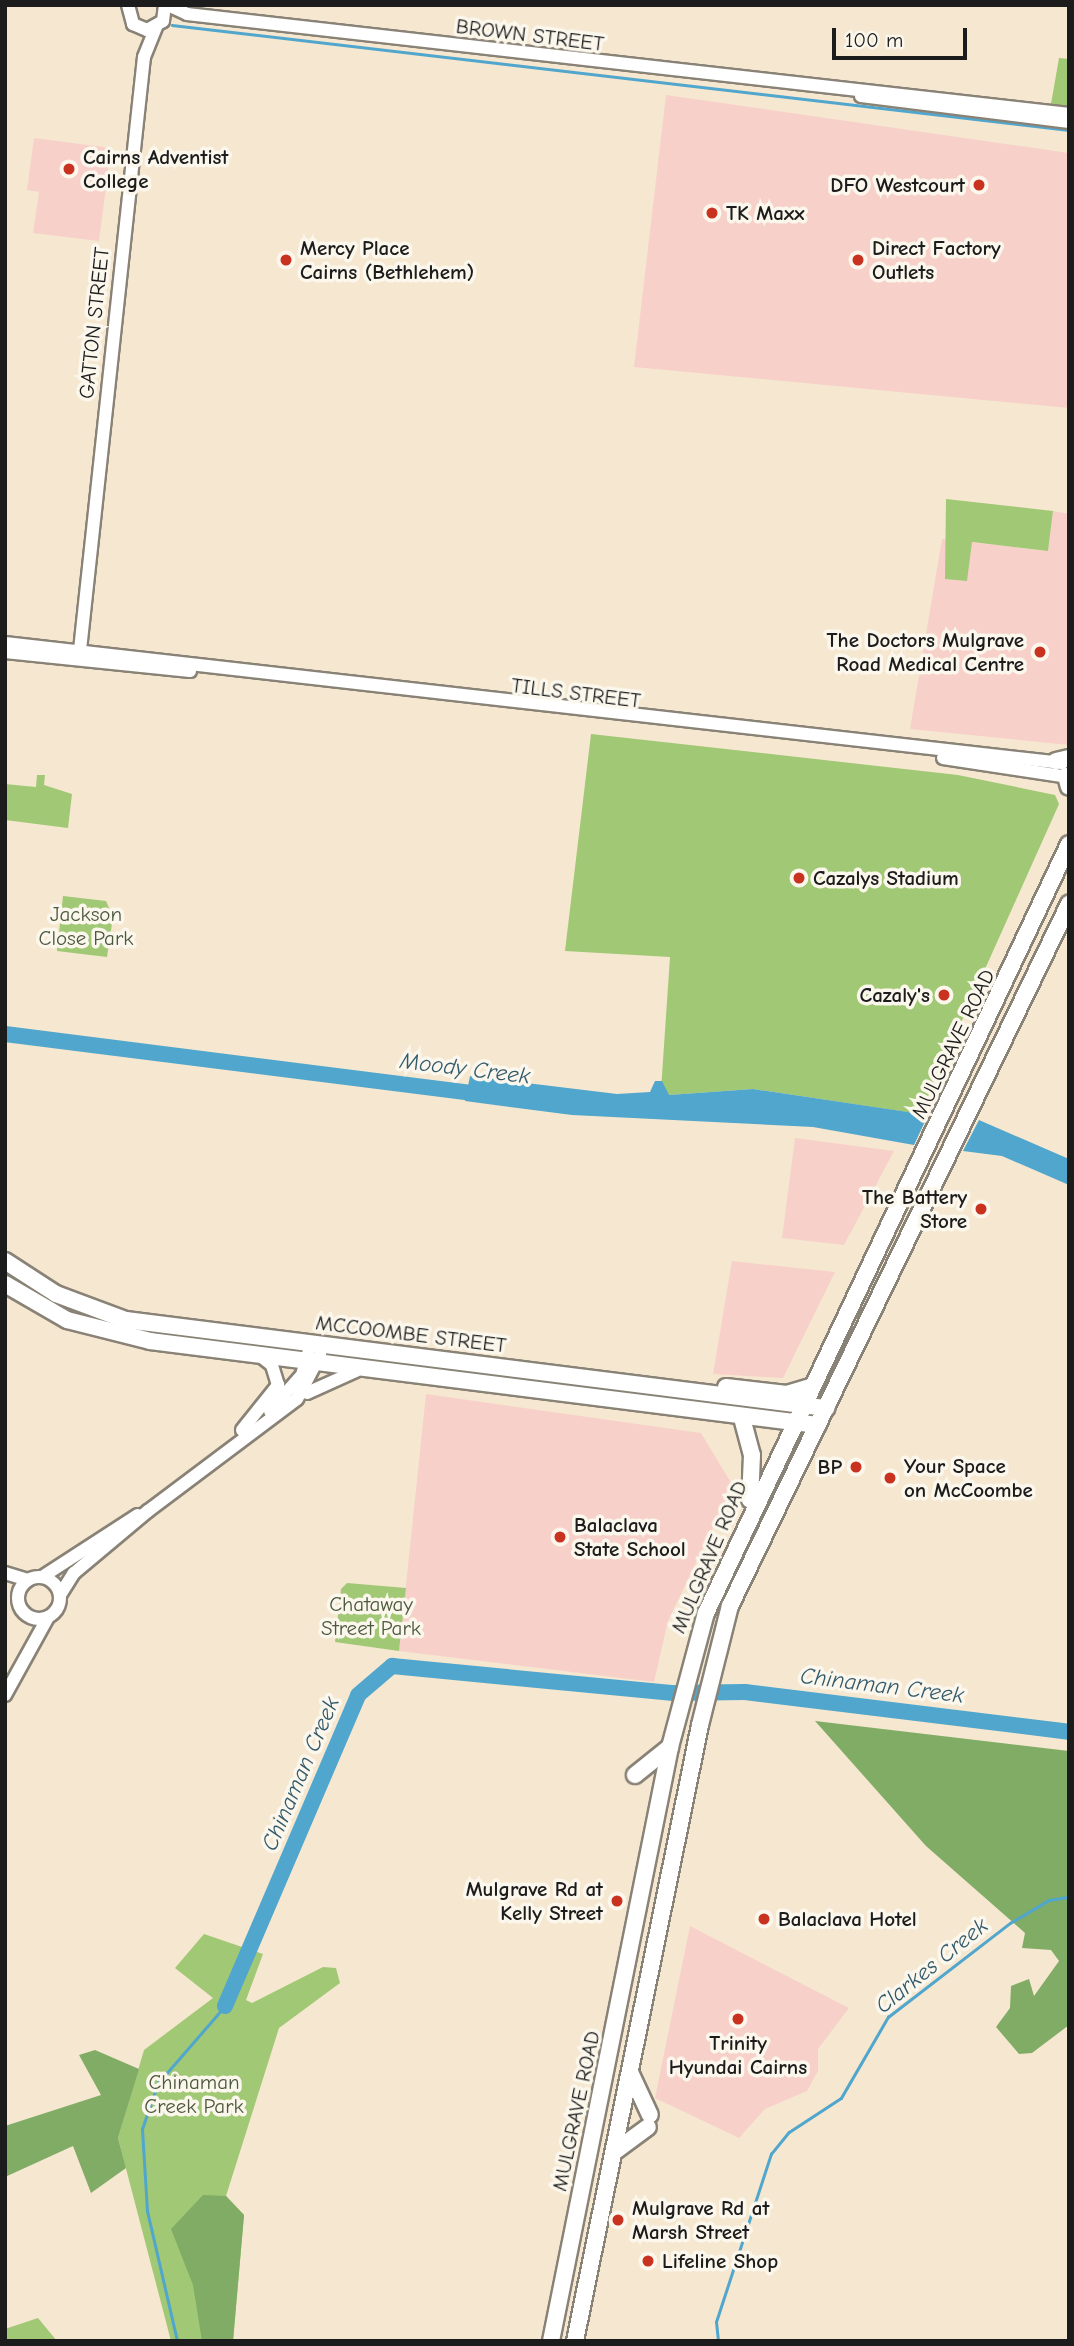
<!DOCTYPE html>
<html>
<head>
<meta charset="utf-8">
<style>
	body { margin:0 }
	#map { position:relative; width:1074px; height:2346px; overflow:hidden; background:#f6e7d0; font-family:"Comic Neue",sans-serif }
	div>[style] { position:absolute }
	.built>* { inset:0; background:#f7d1c9 }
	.green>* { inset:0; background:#a1c874 }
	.forest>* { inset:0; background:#80ac66 }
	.water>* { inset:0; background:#50a6cc }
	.stream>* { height:2.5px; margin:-1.25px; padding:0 1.25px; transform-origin:1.25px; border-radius:1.25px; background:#50a6cc }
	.river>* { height:16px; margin:-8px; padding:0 8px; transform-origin:8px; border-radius:8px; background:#50a6cc }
	.roads { filter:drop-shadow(2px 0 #898276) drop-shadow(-2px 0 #898276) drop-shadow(0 2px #898276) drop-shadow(0 -2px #898276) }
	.tertiary>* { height:12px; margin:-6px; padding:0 6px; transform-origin:6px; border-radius:6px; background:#fff }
	.tertiary>.ring { margin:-6px; padding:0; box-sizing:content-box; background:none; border:12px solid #fff; border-radius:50% }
	.primary>* { height:16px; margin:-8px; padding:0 8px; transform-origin:8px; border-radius:8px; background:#fff }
	.dots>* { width:19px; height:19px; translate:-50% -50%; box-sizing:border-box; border:4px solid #fbf7ec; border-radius:50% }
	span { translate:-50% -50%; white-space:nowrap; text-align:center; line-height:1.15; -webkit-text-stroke:7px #fbf7ec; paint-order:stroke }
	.street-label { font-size:21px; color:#1c1c1c }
	.poi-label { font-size:21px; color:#1c1c1c; font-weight:700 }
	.left { translate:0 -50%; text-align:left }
	.right { translate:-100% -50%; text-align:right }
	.park-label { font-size:21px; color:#4b583b }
	.water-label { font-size:23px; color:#335a6b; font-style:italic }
	.frame { position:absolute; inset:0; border:7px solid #1c1c1c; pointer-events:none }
	.scale { position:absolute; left:832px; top:28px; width:135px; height:32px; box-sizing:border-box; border:4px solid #1c1c1c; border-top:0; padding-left:9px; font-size:21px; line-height:24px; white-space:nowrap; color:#1c1c1c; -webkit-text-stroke:5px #fbf7ec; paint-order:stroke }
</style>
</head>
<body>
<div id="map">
	<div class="built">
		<div style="clip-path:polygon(666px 95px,1069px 153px,1069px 408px,634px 367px)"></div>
		<div style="clip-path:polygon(34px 138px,111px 148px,99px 241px,33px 233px,39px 192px,27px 190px)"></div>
		<div style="clip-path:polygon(1053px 511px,1069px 514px,1069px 745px,910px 729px,942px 539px,1048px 551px)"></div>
		<div style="clip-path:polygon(795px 1138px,894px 1151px,844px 1245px,782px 1238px)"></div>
		<div style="clip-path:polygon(732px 1261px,835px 1272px,783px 1378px,713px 1374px)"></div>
		<div style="clip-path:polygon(426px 1394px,701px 1433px,733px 1486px,668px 1621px,654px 1682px,399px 1651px)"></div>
		<div style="clip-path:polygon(690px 1926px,849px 2008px,818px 2049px,818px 2071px,807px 2091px,765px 2109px,739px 2138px,655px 2098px)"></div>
	</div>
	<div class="green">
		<div style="clip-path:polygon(1059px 58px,1069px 59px,1069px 106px,1051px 104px)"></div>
		<div style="clip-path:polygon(946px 499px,1053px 511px,1048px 551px,972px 542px,967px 581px,945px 579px)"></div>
		<div style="clip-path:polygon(591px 734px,958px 775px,1055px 795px,1059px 804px,920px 1114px,753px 1089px,669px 1095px,661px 1090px,670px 957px,565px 951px)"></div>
		<div style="clip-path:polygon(37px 775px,45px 775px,44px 785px,72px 794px,68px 828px,5px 820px,5px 784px,36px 787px)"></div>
		<div style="clip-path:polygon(63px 896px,106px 901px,113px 917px,107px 957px,57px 951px)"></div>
		<div style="clip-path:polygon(347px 1583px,406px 1588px,399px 1651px,335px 1642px,341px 1589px)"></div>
		<div style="clip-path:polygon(204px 1934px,263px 1954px,246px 2000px,252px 2003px,323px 1967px,336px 1968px,340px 1983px,279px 2028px,226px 2196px,244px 2215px,233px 2341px,171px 2341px,118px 2138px,144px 2050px,213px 1998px,175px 1968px)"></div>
		<div style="clip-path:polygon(38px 2318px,57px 2341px,5px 2341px,5px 2329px)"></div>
	</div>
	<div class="forest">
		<div style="clip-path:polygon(815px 1721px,1069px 1751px,1069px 2025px,1032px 2053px,1019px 2054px,996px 2027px,1010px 2008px,1011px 1986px,1029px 1979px,1034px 1996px,1059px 1961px,1051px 1950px,1022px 1948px,1025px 1933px,926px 1846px)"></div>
		<div style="clip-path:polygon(95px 2050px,139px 2069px,118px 2138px,126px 2168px,91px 2193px,73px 2146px,5px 2177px,5px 2126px,101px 2095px,79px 2055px)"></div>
		<div style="clip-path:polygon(203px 2195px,226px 2196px,244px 2215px,233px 2341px,202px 2341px,193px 2285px,171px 2229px)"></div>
	</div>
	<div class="water">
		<div style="clip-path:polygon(470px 1076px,617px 1094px,650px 1092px,655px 1081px,662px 1081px,669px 1095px,753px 1089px,928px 1115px,914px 1145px,813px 1127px,572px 1115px,465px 1101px)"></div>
		<div style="clip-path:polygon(979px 1120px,1069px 1159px,1069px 1185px,1002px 1156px,963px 1151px)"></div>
	</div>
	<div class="stream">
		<div style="left:172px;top:25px;width:903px;rotate:6.68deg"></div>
		<div style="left:177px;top:2341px;width:133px;rotate:-103deg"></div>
		<div style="left:147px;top:2211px;width:82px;rotate:-93.5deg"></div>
		<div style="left:142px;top:2129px;width:49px;rotate:-70.8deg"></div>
		<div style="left:158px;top:2083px;width:102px;rotate:-49deg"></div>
		<div style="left:718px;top:2341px;width:19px;rotate:-96deg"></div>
		<div style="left:716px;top:2322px;width:177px;rotate:-71.9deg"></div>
		<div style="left:771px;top:2154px;width:28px;rotate:-51deg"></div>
		<div style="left:789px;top:2132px;width:62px;rotate:-33.2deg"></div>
		<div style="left:841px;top:2098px;width:94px;rotate:-59.9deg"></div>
		<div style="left:888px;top:2017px;width:154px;rotate:-37.6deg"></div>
		<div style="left:1010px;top:1923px;width:45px;rotate:-30.5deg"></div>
		<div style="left:1049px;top:1900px;width:20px;rotate:-9deg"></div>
	</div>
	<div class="river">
		<div style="left:5px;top:1034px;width:484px;rotate:7.2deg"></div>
		<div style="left:225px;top:2006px;width:338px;rotate:-66.8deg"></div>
		<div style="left:358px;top:1695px;width:45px;rotate:-40.5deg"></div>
		<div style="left:392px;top:1666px;width:283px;rotate:5.5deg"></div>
		<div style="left:674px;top:1693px;width:71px;rotate:-0.8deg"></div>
		<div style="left:745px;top:1692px;width:326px;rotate:7deg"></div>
	</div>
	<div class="roads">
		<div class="tertiary">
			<div style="left:128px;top:5px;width:20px;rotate:75deg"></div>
			<div style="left:133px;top:24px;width:15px;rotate:23deg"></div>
			<div style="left:147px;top:30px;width:18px;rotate:-29deg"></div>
			<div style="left:163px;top:21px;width:16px;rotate:-83deg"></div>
			<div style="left:168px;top:5px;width:21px;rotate:25deg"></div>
			<div style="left:187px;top:14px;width:888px;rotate:6.47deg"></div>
			<div style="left:861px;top:96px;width:210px;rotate:7.1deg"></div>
			<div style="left:5px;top:643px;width:1064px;rotate:6.48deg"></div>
			<div style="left:5px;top:652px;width:186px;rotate:5.9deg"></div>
			<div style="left:74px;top:659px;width:11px;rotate:-56deg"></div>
			<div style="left:80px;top:650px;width:596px;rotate:-83.84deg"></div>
			<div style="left:144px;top:57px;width:32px;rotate:-68deg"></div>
			<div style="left:943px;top:758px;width:127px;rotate:8.6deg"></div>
			<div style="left:307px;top:1393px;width:54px;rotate:-24.2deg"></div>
			<div style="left:270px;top:1411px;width:48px;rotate:-48.4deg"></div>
			<div style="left:302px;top:1375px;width:32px;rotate:-74deg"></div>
			<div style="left:242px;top:1430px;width:58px;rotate:-51.3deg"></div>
			<div style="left:278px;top:1385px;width:21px;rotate:-107deg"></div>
			<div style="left:272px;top:1365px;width:18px;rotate:-142deg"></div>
			<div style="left:5px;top:1573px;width:24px;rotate:17deg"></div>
			<div style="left:42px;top:1577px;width:114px;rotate:-32.9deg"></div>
			<div class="ring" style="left:18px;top:1577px;width:30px;height:30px"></div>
			<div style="left:60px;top:1595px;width:26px;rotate:-58deg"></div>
			<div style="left:74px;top:1573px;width:97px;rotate:-40deg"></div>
			<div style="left:148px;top:1511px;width:186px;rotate:-36.9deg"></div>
			<div style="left:297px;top:1399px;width:50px;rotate:-62.4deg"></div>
			<div style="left:5px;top:1695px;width:89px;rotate:-61.1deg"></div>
		</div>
		<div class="primary">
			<div style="left:1056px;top:761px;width:13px;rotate:-13deg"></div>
			<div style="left:1066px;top:776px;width:11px;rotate:75deg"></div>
			<div style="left:5px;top:1261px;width:61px;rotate:32.9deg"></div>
			<div style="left:56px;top:1294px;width:75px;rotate:20.4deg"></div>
			<div style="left:126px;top:1320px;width:706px;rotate:7.17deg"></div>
			<div style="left:5px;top:1284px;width:72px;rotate:30.1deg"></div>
			<div style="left:67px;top:1320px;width:86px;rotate:14.2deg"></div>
			<div style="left:150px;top:1341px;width:673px;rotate:7.17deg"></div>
			<div style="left:726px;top:1387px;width:61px;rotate:6.5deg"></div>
			<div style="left:787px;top:1394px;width:21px;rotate:-17deg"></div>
			<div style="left:742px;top:1418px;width:38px;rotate:75deg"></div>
			<div style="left:752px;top:1455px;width:45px;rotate:92.5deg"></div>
			<div style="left:635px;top:1775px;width:45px;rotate:-38.7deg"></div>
			<div style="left:630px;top:2072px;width:47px;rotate:65.1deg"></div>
			<div style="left:614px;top:2152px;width:42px;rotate:-36.3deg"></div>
			<div style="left:551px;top:2341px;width:606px;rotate:-78.67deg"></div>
			<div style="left:670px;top:1747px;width:139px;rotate:-75deg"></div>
			<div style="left:706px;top:1613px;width:850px;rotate:-64.73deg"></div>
			<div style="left:575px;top:2341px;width:629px;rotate:-78.53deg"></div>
			<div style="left:700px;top:1725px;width:123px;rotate:-75.9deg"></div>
			<div style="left:730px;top:1606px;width:780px;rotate:-64.22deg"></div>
		</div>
	</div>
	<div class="dots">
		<div style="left:69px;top:169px;background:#c8321e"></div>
		<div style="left:979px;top:185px;background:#c8321e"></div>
		<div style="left:712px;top:213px;background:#c8321e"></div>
		<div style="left:286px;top:260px;background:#c8321e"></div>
		<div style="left:858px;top:260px;background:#c8321e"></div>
		<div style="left:1040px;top:652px;background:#c8321e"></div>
		<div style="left:799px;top:878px;background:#c8321e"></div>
		<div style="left:944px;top:995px;background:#c8321e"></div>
		<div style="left:981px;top:1209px;background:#c8321e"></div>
		<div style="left:856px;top:1467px;background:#c8321e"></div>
		<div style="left:890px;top:1478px;background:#c8321e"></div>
		<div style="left:560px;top:1537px;background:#c8321e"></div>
		<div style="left:617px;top:1901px;background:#c8321e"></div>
		<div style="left:764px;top:1919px;background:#c8321e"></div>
		<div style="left:738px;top:2019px;background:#c8321e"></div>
		<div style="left:618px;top:2220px;background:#c8321e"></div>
		<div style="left:648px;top:2261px;background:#c8321e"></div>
	</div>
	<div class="street-label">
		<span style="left:530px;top:35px;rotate:7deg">BROWN STREET</span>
		<span style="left:94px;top:323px;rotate:-84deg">GATTON STREET</span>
		<span style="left:576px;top:693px;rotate:7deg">TILLS STREET</span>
		<span style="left:953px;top:1044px;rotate:-64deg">MULGRAVE ROAD</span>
		<span style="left:411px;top:1334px;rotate:7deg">MCCOOMBE STREET</span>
		<span style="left:709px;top:1557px;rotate:-67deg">MULGRAVE ROAD</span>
		<span style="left:576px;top:2111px;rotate:-78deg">MULGRAVE ROAD</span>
	</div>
	<div class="poi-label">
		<span class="left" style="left:83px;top:169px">Cairns Adventist<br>College</span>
		<span class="right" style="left:965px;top:185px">DFO Westcourt</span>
		<span class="left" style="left:726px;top:213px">TK Maxx</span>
		<span class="left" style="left:300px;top:260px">Mercy Place<br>Cairns (Bethlehem)</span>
		<span class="left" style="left:872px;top:260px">Direct Factory<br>Outlets</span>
		<span class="right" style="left:1024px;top:652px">The Doctors Mulgrave<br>Road Medical Centre</span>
		<span class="left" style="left:813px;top:878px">Cazalys Stadium</span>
		<span class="right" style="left:930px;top:995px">Cazaly's</span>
		<span class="right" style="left:967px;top:1209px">The Battery<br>Store</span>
		<span class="left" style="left:904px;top:1478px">Your Space<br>on McCoombe</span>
		<span class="right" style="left:842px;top:1467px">BP</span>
		<span class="left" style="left:574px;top:1537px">Balaclava<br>State School</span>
		<span class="right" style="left:603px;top:1901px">Mulgrave Rd at<br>Kelly Street</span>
		<span class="left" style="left:778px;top:1919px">Balaclava Hotel</span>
		<span style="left:738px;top:2055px">Trinity<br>Hyundai Cairns</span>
		<span class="left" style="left:632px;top:2220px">Mulgrave Rd at<br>Marsh Street</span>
		<span class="left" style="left:662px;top:2261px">Lifeline Shop</span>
	</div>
	<div class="park-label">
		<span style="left:86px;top:926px">Jackson<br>Close Park</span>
		<span style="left:371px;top:1616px">Chataway<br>Street Park</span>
		<span style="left:194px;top:2094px">Chinaman<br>Creek Park</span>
	</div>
	<div class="water-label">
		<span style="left:465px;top:1069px;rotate:7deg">Moody Creek</span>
		<span style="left:882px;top:1686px;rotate:7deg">Chinaman Creek</span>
		<span style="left:301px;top:1774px;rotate:-67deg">Chinaman Creek</span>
		<span style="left:932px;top:1966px;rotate:-39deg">Clarkes Creek</span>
	</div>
	<div class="frame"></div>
	<div class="scale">100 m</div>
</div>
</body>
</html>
